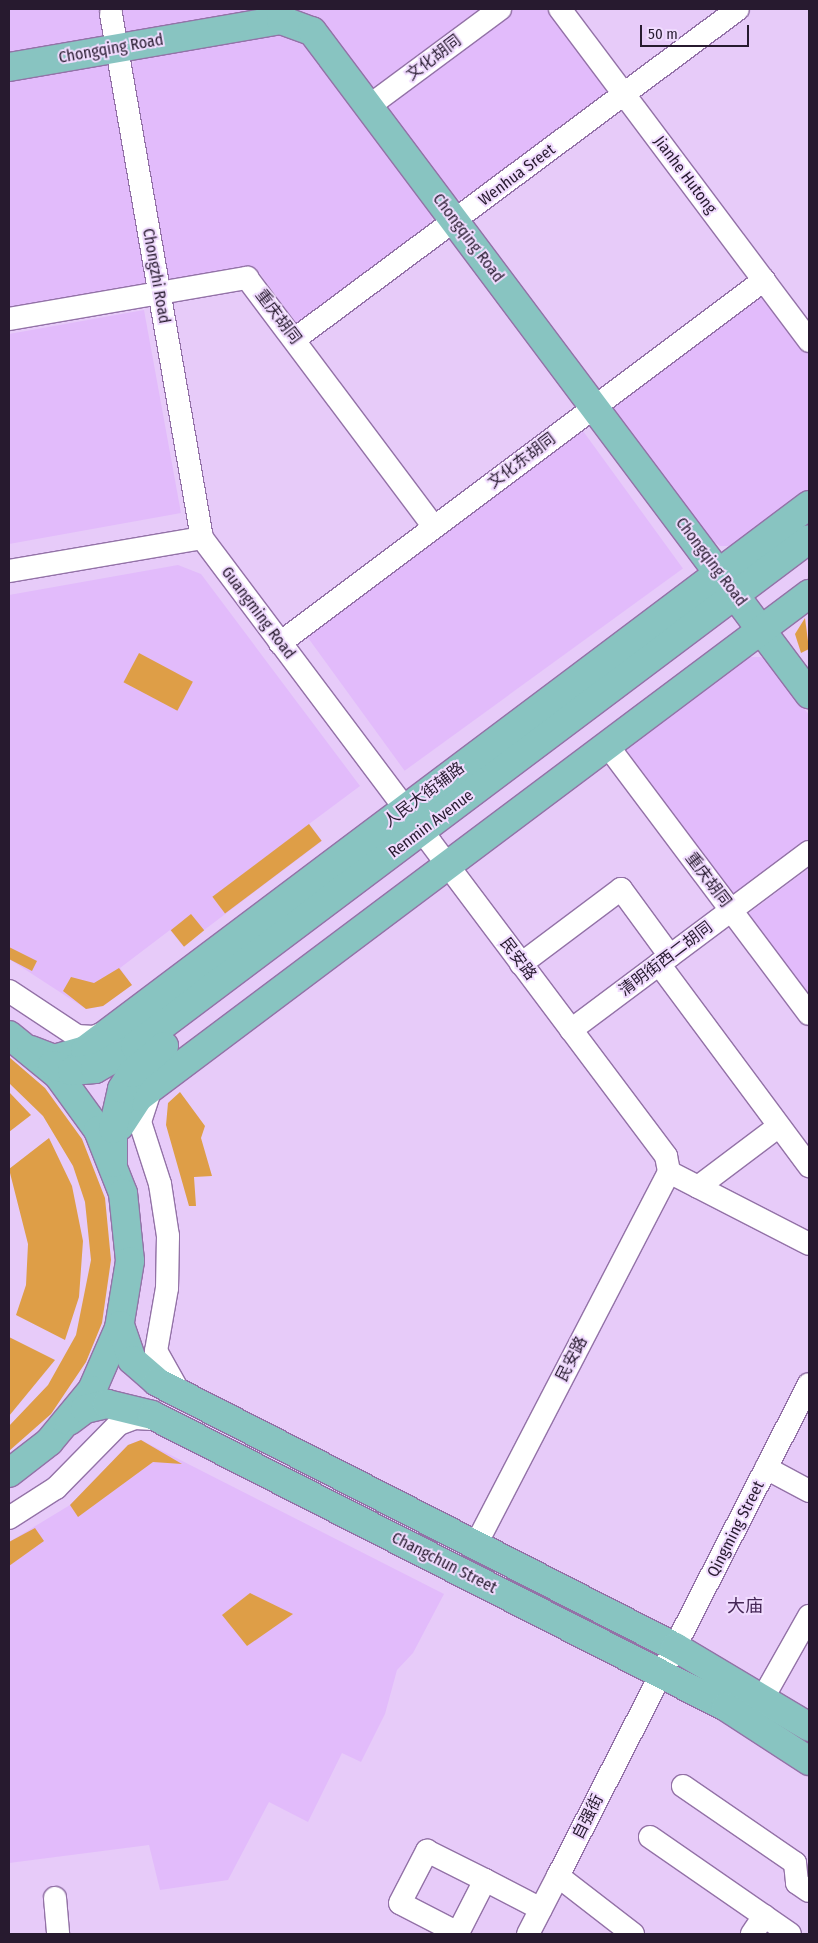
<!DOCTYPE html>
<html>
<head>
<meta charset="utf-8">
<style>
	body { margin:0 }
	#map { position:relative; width:818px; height:1943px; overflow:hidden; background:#e7cbf9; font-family:"Fira Sans Condensed","Noto Sans SC",sans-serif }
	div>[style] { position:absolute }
	.built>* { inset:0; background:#e2bbfb; transform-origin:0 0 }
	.green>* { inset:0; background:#de9e47; transform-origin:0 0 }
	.roads { filter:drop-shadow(1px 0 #9372a7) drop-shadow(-1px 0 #9372a7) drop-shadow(0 1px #9372a7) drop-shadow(0 -1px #9372a7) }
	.minor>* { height:22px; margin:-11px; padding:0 11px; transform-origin:11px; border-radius:11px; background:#fff }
	.major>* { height:28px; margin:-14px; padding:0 14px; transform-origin:14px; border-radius:14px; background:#88c4c1 }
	span { translate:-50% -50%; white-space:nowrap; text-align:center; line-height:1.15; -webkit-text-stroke:4px #f0dbfe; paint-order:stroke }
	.street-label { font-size:16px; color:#271a2f }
	.neighbourhood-label { font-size:18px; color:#452756 }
	.frame { position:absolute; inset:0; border:10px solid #271a2f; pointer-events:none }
	.scale { position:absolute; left:640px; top:25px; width:109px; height:22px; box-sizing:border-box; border:2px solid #271a2f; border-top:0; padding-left:6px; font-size:15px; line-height:18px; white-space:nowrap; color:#271a2f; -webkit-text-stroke:4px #f0dbfe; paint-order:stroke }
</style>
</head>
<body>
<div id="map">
	<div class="built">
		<div style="clip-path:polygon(9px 9px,263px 9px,9px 54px)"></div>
		<div style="clip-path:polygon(295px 9px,485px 9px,374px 92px,322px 23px)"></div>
		<div style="clip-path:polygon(512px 9px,546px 9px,610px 94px,460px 200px,450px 194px,384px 105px)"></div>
		<div style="clip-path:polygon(274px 34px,298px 40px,312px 52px,432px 217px,431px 226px,298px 326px,256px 268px,168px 284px,131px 66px,139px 57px)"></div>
		<div style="clip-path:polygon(108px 62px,148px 287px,9px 312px,9px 80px)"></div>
		<div style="clip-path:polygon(764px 292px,809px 353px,809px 493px,733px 546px,720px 546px,708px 538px,610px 407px)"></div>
		<div style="clip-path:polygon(144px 310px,181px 513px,9px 544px,9px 334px)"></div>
		<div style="left:583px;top:431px;width:170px;height:344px;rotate:54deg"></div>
		<div style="clip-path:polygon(178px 565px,201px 574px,360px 786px,309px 824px,322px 841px,183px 946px,170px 930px,120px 968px,132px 985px,103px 1006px,86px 1009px,9px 959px,9px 595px)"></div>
		<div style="clip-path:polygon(745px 657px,761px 657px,771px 664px,809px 715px,809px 844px,734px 900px,621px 748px)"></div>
		<div style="clip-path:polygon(809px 868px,809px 1002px,745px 916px)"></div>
		<div style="clip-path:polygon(141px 1440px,444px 1594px,413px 1653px,397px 1670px,385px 1714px,361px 1762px,342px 1753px,308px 1822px,269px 1802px,228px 1880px,160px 1890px,149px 1845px,9px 1863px,9px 1542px,70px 1505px,128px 1445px)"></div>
	</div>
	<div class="green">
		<div style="clip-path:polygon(805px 618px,809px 649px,801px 653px,795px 634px)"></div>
		<div style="left:139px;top:653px;width:61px;height:33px;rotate:28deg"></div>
		<div style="left:309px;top:824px;width:21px;height:121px;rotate:53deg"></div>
		<div style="left:191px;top:914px;width:21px;height:26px;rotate:51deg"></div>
		<div style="clip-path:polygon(9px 947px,37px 961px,32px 971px,9px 959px)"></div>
		<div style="clip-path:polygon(119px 968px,132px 985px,103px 1006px,86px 1009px,63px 991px,71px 977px,94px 983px)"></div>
		<div style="clip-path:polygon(9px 1057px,45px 1088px,82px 1139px,105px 1198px,111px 1260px,102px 1323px,86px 1362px,51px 1414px,9px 1451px,9px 1426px,48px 1385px,76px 1335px,91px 1260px,85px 1202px,73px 1166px,43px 1116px,9px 1083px)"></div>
		<div style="clip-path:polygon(9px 1092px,31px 1115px,9px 1132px)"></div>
		<div style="clip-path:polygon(180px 1092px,205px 1126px,201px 1138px,212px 1176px,194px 1177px,196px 1206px,189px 1206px,166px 1125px,168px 1103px)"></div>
		<div style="clip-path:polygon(49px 1138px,72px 1186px,83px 1241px,79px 1297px,65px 1340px,16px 1315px,26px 1285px,28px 1244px,9px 1169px)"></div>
		<div style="clip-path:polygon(9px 1337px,55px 1360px,9px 1416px)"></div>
		<div style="clip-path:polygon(141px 1440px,182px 1464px,153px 1462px,78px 1517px,70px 1505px,128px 1445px)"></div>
		<div style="clip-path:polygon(35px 1528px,44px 1541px,9px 1566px,9px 1542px)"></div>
		<div style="clip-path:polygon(250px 1593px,293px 1614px,247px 1646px,222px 1615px)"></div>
	</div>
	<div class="roads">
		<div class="minor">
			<div style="left:560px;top:9px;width:415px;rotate:53.1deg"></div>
			<div style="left:111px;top:14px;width:532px;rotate:80.15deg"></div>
			<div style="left:369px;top:106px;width:163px;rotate:-36.5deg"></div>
			<div style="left:9px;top:319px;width:242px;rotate:-9.8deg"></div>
			<div style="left:247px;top:278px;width:311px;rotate:53.1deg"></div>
			<div style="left:295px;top:339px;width:552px;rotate:-36.68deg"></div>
			<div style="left:9px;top:571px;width:196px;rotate:-9.7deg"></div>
			<div style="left:202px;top:538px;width:773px;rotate:53.1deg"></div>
			<div style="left:666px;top:1156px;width:16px;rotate:79deg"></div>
			<div style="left:669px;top:1172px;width:420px;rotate:117.4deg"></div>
			<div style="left:280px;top:643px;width:605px;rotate:-36.87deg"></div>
			<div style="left:607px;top:745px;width:336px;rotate:53.1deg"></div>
			<div style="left:521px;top:964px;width:125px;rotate:-36.9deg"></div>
			<div style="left:621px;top:889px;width:83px;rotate:53.8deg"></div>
			<div style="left:659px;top:964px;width:252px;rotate:53.4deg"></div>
			<div style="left:9px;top:991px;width:82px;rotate:33.5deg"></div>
			<div style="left:77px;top:1036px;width:17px;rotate:3deg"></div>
			<div style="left:94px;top:1037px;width:15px;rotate:-23deg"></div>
			<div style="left:571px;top:1030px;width:297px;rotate:-36.8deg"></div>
			<div style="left:150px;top:1091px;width:33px;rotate:108deg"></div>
			<div style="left:140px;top:1122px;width:65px;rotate:72.1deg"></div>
			<div style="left:160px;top:1184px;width:53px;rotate:81.3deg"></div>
			<div style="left:168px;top:1236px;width:52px;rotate:91.1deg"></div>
			<div style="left:167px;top:1288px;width:64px;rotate:99.9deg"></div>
			<div style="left:156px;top:1351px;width:47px;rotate:60.7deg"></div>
			<div style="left:669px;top:1172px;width:157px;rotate:27.2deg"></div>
			<div style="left:698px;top:1187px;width:101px;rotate:-37deg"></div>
			<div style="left:766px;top:1468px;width:49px;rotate:28.1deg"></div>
			<div style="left:9px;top:1518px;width:56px;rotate:-32.6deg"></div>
			<div style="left:56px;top:1488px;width:90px;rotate:-45.5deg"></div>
			<div style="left:119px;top:1424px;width:17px;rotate:-21deg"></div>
			<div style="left:135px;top:1418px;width:18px;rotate:3deg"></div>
			<div style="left:764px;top:1696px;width:92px;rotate:-60.6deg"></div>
			<div style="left:683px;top:1786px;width:136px;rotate:34.5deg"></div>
			<div style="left:795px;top:1863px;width:20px;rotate:84deg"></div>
			<div style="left:797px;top:1883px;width:14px;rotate:34deg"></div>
			<div style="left:650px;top:1837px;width:170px;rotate:34.7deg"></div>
			<div style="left:485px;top:1880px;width:59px;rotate:117deg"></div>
			<div style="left:458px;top:1933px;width:65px;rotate:-152.7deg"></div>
			<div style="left:400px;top:1903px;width:59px;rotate:-62.6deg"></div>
			<div style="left:427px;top:1851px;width:65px;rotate:26.6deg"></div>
			<div style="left:485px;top:1880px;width:63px;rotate:27.4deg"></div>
			<div style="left:55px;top:1898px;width:36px;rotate:85deg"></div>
			<div style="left:528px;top:1934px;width:65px;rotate:-62.7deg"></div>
			<div style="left:633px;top:1934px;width:95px;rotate:-142.3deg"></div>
			<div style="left:558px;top:1876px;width:552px;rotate:-62.97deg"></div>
			<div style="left:752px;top:1934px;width:22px;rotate:-56deg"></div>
		</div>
		<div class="major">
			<div style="left:9px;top:67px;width:276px;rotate:-9.8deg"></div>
			<div style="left:281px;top:20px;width:33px;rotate:20deg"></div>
			<div style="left:312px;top:31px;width:829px;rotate:53.14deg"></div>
			<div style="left:9px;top:1035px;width:63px;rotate:39.2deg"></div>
			<div style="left:58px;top:1075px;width:68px;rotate:54deg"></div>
			<div style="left:98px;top:1130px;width:68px;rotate:68.4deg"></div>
			<div style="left:123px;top:1193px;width:68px;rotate:84.1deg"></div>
			<div style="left:130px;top:1261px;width:68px;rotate:99.3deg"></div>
			<div style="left:119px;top:1328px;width:68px;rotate:113.5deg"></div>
			<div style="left:92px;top:1390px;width:67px;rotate:129.6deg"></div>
			<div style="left:49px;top:1442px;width:51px;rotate:142.2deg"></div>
			<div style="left:31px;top:1050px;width:25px;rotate:21deg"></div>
			<div style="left:54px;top:1059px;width:32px;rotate:-16deg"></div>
			<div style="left:85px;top:1050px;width:906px;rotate:-36.97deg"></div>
			<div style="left:52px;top:1065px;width:21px;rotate:17deg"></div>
			<div style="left:72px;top:1071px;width:23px;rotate:-5deg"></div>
			<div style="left:95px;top:1069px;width:46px;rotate:-29.9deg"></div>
			<div style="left:135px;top:1046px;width:843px;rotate:-36.95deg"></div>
			<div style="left:120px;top:1126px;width:35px;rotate:-57deg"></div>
			<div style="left:139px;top:1097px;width:838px;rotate:-36.9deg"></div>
			<div style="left:113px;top:1163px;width:34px;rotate:-90deg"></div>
			<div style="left:113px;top:1129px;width:41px;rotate:-77.3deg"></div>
			<div style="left:122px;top:1089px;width:19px;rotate:-58deg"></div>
			<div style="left:132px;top:1073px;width:42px;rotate:-40.2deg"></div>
			<div style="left:120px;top:1325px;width:37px;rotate:71deg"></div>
			<div style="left:132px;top:1360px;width:33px;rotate:41deg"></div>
			<div style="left:157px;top:1382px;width:582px;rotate:27.09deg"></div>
			<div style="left:675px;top:1647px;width:156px;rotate:30.8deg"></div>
			<div style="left:69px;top:1421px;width:20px;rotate:-37deg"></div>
			<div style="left:85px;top:1409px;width:23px;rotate:-13deg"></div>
			<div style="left:107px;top:1404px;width:46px;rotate:13.7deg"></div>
			<div style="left:152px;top:1415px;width:644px;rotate:26.96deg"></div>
			<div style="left:726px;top:1707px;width:99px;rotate:33deg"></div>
		</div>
	</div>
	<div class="street-label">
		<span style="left:111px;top:49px;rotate:-10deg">Chongqing Road</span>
		<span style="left:434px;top:58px;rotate:-37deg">文化胡同</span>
		<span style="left:517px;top:175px;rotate:-37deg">Wenhua Sreet</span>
		<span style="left:685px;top:175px;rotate:53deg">Jianhe Hutong</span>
		<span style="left:468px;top:238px;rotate:53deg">Chongqing Road</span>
		<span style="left:156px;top:276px;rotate:80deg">Chongzhi Road</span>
		<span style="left:278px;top:317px;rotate:53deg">重庆胡同</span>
		<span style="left:522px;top:461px;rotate:-37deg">文化东胡同</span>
		<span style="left:711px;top:562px;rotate:53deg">Chongqing Road</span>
		<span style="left:258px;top:613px;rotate:53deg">Guangming Road</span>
		<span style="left:424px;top:795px;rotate:-37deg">人民大街辅路</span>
		<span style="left:431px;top:824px;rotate:-37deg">Renmin Avenue</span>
		<span style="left:708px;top:880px;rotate:53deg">重庆胡同</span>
		<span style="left:518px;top:959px;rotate:53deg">民安路</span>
		<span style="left:666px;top:959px;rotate:-37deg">清明街西二胡同</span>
		<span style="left:572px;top:1359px;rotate:-63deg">民安路</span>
		<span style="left:736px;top:1529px;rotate:-63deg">Qingming Street</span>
		<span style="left:444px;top:1563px;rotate:27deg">Changchun Street</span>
		<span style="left:588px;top:1817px;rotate:-63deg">自强街</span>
	</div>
	<div class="neighbourhood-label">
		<span style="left:745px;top:1606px">大庙</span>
	</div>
	<div class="frame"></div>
	<div class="scale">50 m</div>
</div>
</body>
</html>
